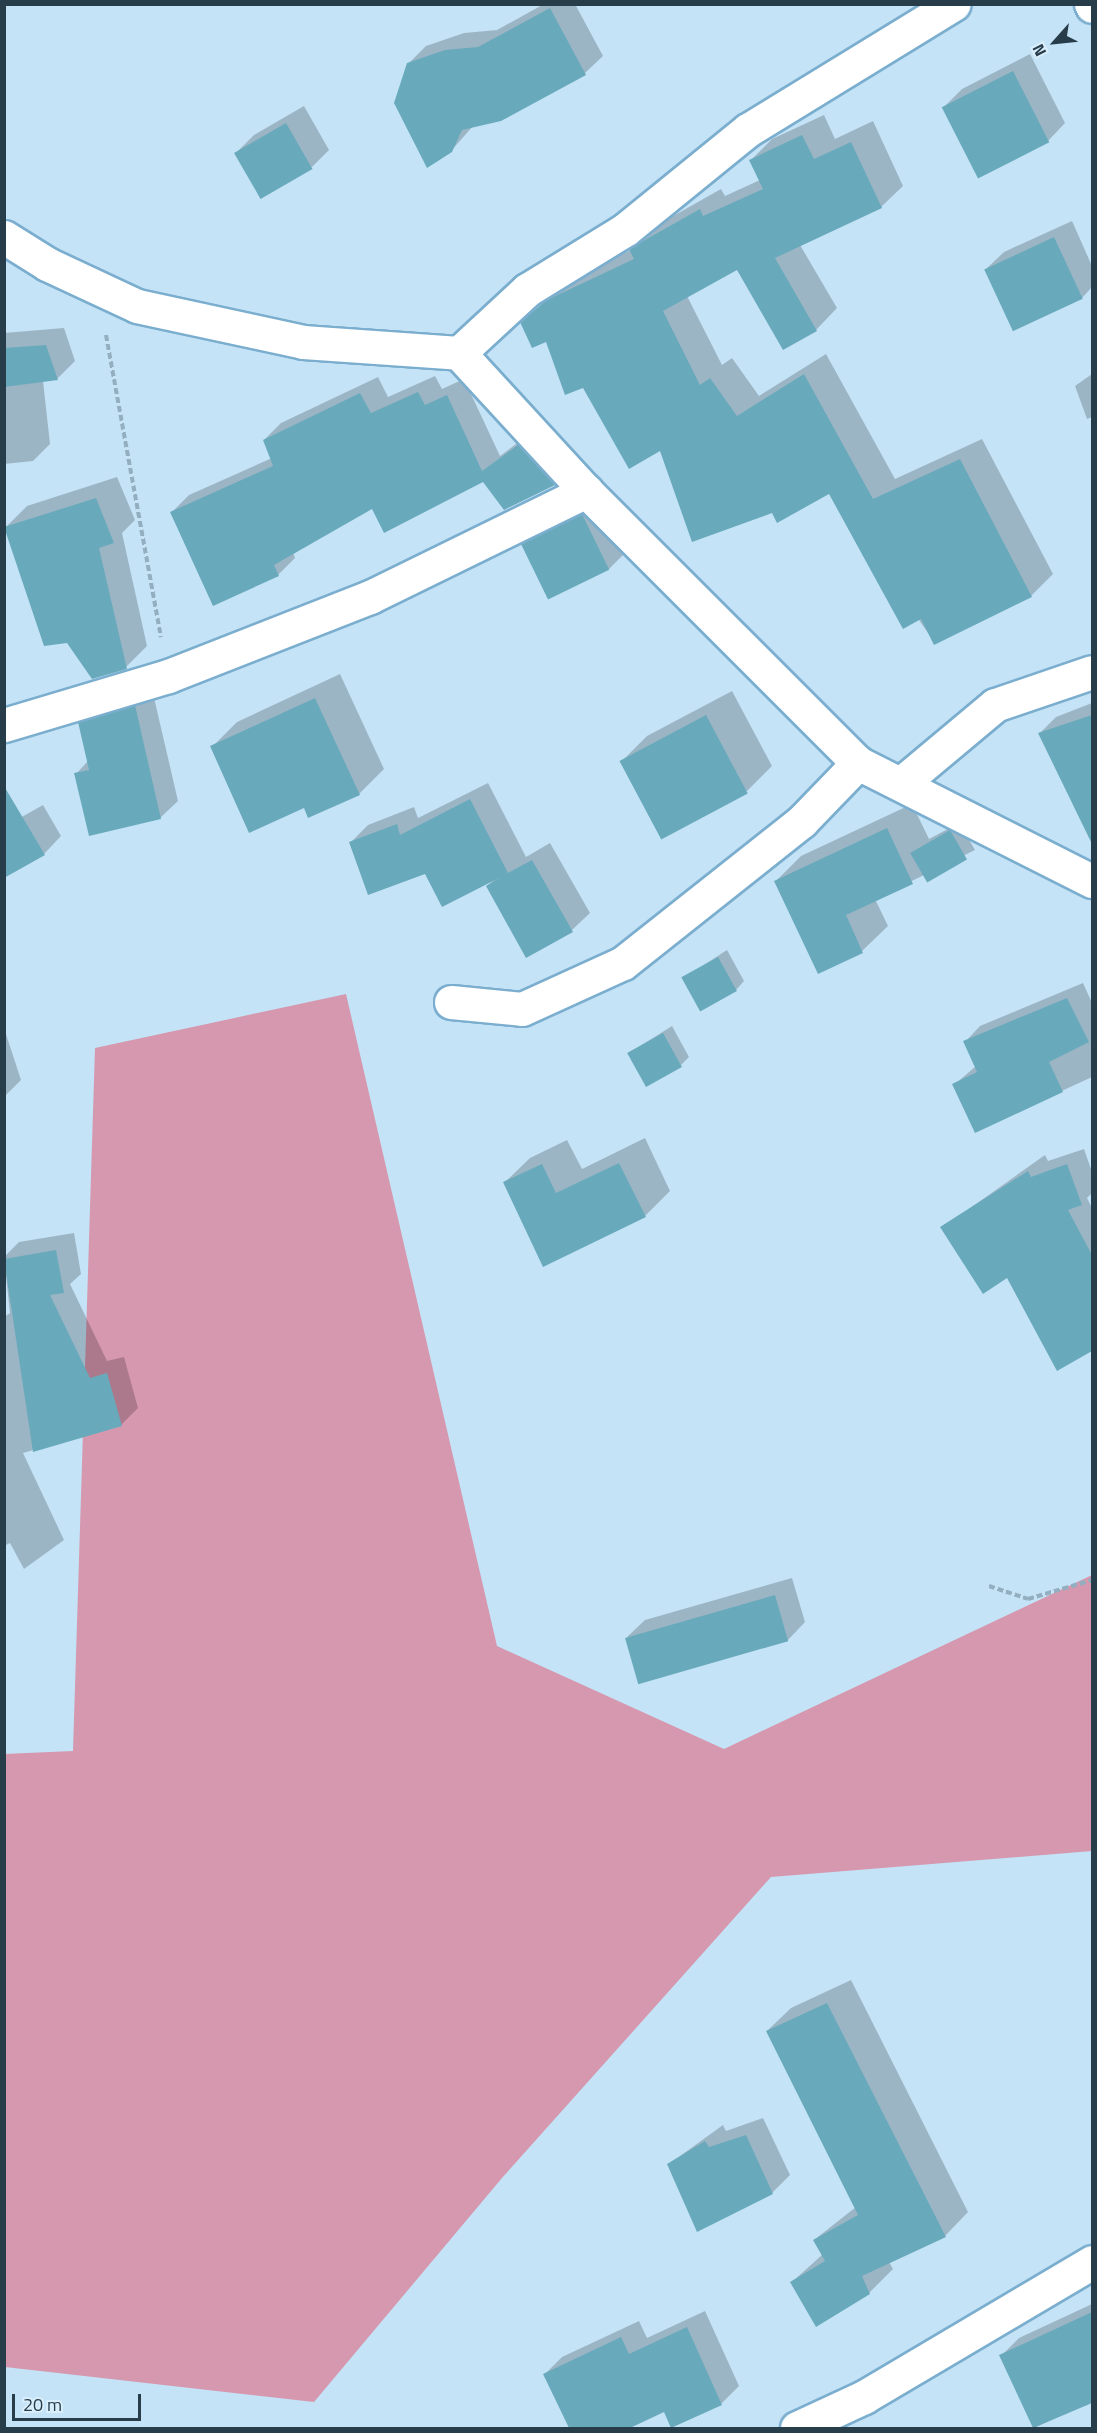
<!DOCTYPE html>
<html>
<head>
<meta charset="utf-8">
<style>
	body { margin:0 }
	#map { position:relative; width:1097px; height:2433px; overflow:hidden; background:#c4e3f7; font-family:"Titillium Web",sans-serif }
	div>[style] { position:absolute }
	.green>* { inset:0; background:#d698ae }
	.shadow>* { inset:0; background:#0003 }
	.building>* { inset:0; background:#68aabb; transform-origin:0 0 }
	.path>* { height:4px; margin-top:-2px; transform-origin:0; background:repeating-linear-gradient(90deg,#92aebf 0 6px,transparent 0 9px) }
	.roads { filter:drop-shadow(2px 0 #7baece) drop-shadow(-2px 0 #7baece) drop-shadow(0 2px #7baece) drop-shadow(0 -2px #7baece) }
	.minor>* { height:33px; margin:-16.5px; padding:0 16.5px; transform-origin:16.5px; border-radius:16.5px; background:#fff }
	span { translate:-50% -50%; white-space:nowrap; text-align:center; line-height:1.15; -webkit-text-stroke:5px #daeffc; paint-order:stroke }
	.frame { position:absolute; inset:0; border:6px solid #283d4a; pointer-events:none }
	.north { position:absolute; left:1025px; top:12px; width:60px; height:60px; -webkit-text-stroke:4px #daeffc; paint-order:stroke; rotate:243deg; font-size:16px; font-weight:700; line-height:24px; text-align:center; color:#283d4a }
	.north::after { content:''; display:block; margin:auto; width:21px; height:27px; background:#283d4a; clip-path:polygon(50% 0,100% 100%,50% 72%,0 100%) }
	.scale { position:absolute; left:12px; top:2394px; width:129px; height:27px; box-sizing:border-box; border:3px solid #283d4a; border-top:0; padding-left:8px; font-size:18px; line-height:21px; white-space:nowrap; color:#283d4a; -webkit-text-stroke:4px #daeffc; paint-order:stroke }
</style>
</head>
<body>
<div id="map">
	<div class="green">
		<div style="clip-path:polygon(346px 994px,497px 1646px,724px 1749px,1092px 1575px,1092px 1851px,771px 1877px,502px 2178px,314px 2402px,5px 2367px,4px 1754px,73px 1751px,95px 1048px)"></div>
	</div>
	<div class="shadow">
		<div style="clip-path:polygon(544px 4px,575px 4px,603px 56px,585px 73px,501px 120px,473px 126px,451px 151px,408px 64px,426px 46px,464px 33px,497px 30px)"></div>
		<div style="clip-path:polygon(1030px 54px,1065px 123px,1048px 141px,944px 107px,962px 89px)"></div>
		<div style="clip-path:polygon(304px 106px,329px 150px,312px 167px,236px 153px,254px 135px)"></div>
		<div style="clip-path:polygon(824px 115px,835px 139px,873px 121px,903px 186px,881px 207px,800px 245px,837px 308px,816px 330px,738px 268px,687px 296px,722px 365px,732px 358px,759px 396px,826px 354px,895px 479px,982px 439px,1053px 574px,1031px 596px,935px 643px,830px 492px,773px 511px,660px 449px,584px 386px,546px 340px,521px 323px,570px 279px,631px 250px,652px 228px,721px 189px,725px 196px,760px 180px,751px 160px,772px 139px)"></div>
		<div style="clip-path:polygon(1072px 221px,1092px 266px,1092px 287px,1082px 298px,986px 269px,1004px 252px)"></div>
		<div style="clip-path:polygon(64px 328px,75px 361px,58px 378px,43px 381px,50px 444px,33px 461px,4px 464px,4px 333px)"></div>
		<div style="clip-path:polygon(1092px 374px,1092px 417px,1087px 419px,1075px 386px)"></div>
		<div style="clip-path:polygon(435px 376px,442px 389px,464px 379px,500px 456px,536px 429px,571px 467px,554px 484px,504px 508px,483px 480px,372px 507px,293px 552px,295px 558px,278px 575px,172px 512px,189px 495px,272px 458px,264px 440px,281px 423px,378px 377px,388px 397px)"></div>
		<div style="clip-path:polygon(117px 477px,135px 520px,122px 533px,147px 646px,126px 667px,5px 528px,27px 506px)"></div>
		<div style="clip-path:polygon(600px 497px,626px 552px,609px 569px,549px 598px,523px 544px,540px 527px)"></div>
		<div style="clip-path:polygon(340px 674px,384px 769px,359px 794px,304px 806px,212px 747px,237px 722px)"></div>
		<div style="clip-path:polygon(152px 689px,178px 801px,160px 818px,76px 774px,88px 761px,80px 723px,97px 705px)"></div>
		<div style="clip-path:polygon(732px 691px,772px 766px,747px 791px,622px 761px,647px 736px)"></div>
		<div style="clip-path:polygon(1092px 703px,1092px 791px,1071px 797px,1040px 733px,1056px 717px)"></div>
		<div style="clip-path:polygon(488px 783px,526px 857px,550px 843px,590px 913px,572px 930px,487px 886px,494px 880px,426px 872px,351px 842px,368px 825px,414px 807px,418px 818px)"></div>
		<div style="clip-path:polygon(912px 804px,929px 839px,959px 823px,975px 850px,875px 899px,888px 926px,862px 951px,818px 972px,776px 881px,801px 856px)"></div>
		<div style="clip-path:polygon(43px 805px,61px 836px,44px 854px,4px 827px)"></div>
		<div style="clip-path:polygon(727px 950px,744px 981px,736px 990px,684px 978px)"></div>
		<div style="clip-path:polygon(1083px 983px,1092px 1003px,1092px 1077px,975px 1131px,954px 1085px,976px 1066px,965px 1042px,980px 1026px)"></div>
		<div style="clip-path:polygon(672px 1026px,689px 1057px,681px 1065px,629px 1053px)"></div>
		<div style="clip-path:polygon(4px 1028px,21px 1080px,4px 1097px)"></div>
		<div style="clip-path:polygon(645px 1138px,670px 1191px,645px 1216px,504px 1183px,530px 1158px,567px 1140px,582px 1169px)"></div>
		<div style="clip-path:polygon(1084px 1149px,1092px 1172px,1092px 1193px,1087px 1198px,1092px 1208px,1092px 1350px,1058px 1369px,1007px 1276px,942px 1228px,1045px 1155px,1048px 1161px)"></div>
		<div style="clip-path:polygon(74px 1233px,81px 1274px,70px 1284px,107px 1361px,124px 1357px,138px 1408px,121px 1425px,23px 1453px,64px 1540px,24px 1569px,10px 1543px,4px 1546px,4px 1317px,10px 1313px,4px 1257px,19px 1242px)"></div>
		<div style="clip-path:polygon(792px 1578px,805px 1622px,788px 1640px,627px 1637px,645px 1620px)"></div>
		<div style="clip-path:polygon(851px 1980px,968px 2212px,945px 2236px,889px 2262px,893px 2269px,869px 2293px,792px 2282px,823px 2254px,814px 2240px,856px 2207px,767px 2031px,791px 2008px)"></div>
		<div style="clip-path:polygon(763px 2118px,790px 2175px,772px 2193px,698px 2230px,669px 2164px,723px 2125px,726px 2131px)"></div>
		<div style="clip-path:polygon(1092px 2304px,1092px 2401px,1034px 2428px,1001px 2356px,1019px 2338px)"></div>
		<div style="clip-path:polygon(705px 2311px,739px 2386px,722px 2403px,672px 2426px,665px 2410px,626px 2428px,570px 2428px,545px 2374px,562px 2357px,639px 2321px,647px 2338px)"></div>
	</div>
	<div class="building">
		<div style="clip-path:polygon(550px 8px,586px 75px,501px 121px,462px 130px,452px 152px,427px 168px,394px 103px,407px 63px,445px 50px,478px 47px)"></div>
		<div style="left:1013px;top:71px;width:80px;height:80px;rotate:63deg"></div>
		<div style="left:286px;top:123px;width:53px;height:60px;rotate:60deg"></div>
		<div style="clip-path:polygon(802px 135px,814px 159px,851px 142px,882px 208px,775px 258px,817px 331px,783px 350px,737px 270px,663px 311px,700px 385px,710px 378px,737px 416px,804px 374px,873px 499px,960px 459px,1032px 597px,934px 645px,921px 619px,903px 629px,829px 494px,777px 523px,772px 513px,692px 542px,660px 451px,629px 469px,583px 388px,565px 395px,546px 342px,532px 348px,520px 322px,547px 300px,634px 259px,629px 249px,700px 209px,703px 216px,763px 189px,749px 160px)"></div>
		<div style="left:1054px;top:237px;width:68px;height:77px;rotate:65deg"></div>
		<div style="clip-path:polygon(46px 345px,58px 380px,4px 387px,4px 348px)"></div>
		<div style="clip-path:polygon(418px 392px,425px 405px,447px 395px,482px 471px,518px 445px,555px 485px,504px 510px,483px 482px,384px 533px,372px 509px,274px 565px,279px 576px,213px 606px,170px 512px,273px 466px,263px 440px,360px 393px,371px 413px)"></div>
		<div style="clip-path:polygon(96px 498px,114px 543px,99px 548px,127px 669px,92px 679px,67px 643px,44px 646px,4px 527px)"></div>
		<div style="left:582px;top:514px;width:62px;height:68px;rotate:64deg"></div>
		<div style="clip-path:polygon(315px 698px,360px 795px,308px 818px,304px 808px,249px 833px,210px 746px)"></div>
		<div style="clip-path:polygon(135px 705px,161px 819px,89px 836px,74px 773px,89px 770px,78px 722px)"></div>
		<div style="left:706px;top:715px;width:89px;height:98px;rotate:62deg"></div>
		<div style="clip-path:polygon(1092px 715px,1092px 844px,1038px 733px)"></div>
		<div style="clip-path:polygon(4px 786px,45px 855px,4px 878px)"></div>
		<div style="clip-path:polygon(470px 799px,508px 873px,532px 860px,573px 932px,526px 958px,486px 886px,501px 877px,442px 907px,425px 874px,368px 895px,349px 842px,397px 824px,400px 835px)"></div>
		<div style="clip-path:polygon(887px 828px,913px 884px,846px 915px,863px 953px,818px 974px,774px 881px)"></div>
		<div style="left:950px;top:830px;width:34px;height:46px;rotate:60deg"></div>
		<div style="left:718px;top:957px;width:39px;height:42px;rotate:61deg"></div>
		<div style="clip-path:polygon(1067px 998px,1089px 1042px,1049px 1062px,1063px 1092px,975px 1133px,952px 1084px,977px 1072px,963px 1041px)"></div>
		<div style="left:663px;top:1033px;width:39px;height:41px;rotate:61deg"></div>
		<div style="clip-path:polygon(619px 1163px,646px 1217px,543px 1267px,503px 1182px,542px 1164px,556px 1193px)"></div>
		<div style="clip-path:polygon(1067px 1164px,1082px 1205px,1068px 1210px,1092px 1255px,1092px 1351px,1057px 1371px,1007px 1278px,983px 1294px,940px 1227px,1028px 1171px,1031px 1177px)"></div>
		<div style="clip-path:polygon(56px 1250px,64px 1293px,50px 1295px,90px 1378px,107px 1373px,122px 1426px,33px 1452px,4px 1259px)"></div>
		<div style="left:775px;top:1595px;width:48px;height:156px;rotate:74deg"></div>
		<div style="clip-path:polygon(827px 2003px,946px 2237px,862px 2276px,870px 2294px,816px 2327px,790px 2282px,825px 2261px,813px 2240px,858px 2215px,766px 2031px)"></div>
		<div style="clip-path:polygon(746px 2135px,773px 2194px,697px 2232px,667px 2164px,705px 2141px,709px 2147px)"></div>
		<div style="clip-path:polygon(1092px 2312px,1092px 2403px,1033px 2428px,999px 2355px)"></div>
		<div style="clip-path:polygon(687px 2327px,722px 2405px,671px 2428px,664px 2412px,630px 2428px,569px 2428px,543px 2374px,621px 2337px,629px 2354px)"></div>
	</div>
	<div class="path">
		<div style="left:106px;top:335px;width:307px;rotate:79.7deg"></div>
		<div style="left:989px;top:1586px;width:41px;rotate:18.4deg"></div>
		<div style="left:1028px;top:1599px;width:67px;rotate:-16.5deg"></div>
	</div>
	<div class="roads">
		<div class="minor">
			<div style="left:1091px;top:4px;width:2px;rotate:63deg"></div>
			<div style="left:4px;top:237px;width:51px;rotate:32.1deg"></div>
			<div style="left:47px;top:264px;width:99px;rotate:25deg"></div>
			<div style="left:137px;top:306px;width:170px;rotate:12.2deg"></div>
			<div style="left:303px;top:342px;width:156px;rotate:4deg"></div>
			<div style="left:459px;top:353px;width:188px;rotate:47.4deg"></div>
			<div style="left:586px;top:491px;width:385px;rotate:45deg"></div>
			<div style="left:858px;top:763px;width:262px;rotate:26.8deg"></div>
			<div style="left:459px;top:353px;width:93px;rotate:-42.8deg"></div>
			<div style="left:527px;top:290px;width:116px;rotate:-31.6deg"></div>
			<div style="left:626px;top:229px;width:157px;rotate:-39.1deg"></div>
			<div style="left:748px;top:130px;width:241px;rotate:-31.5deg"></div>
			<div style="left:4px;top:725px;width:171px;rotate:-16.6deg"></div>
			<div style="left:168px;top:676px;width:217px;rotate:-21.4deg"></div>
			<div style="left:370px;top:597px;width:241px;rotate:-26.1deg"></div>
			<div style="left:903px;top:782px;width:120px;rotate:-39.9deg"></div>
			<div style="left:995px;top:705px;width:102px;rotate:-18.8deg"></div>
			<div style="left:451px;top:1002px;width:71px;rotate:5.6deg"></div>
			<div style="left:522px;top:1009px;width:111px;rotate:-24.5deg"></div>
			<div style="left:623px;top:963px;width:228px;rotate:-38.4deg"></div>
			<div style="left:802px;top:821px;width:81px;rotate:-46deg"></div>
			<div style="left:797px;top:2428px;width:74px;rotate:-24.8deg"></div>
			<div style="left:864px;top:2397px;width:265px;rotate:-30.6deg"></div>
		</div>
	</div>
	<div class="frame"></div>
	<div class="north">N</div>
	<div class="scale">20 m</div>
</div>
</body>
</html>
